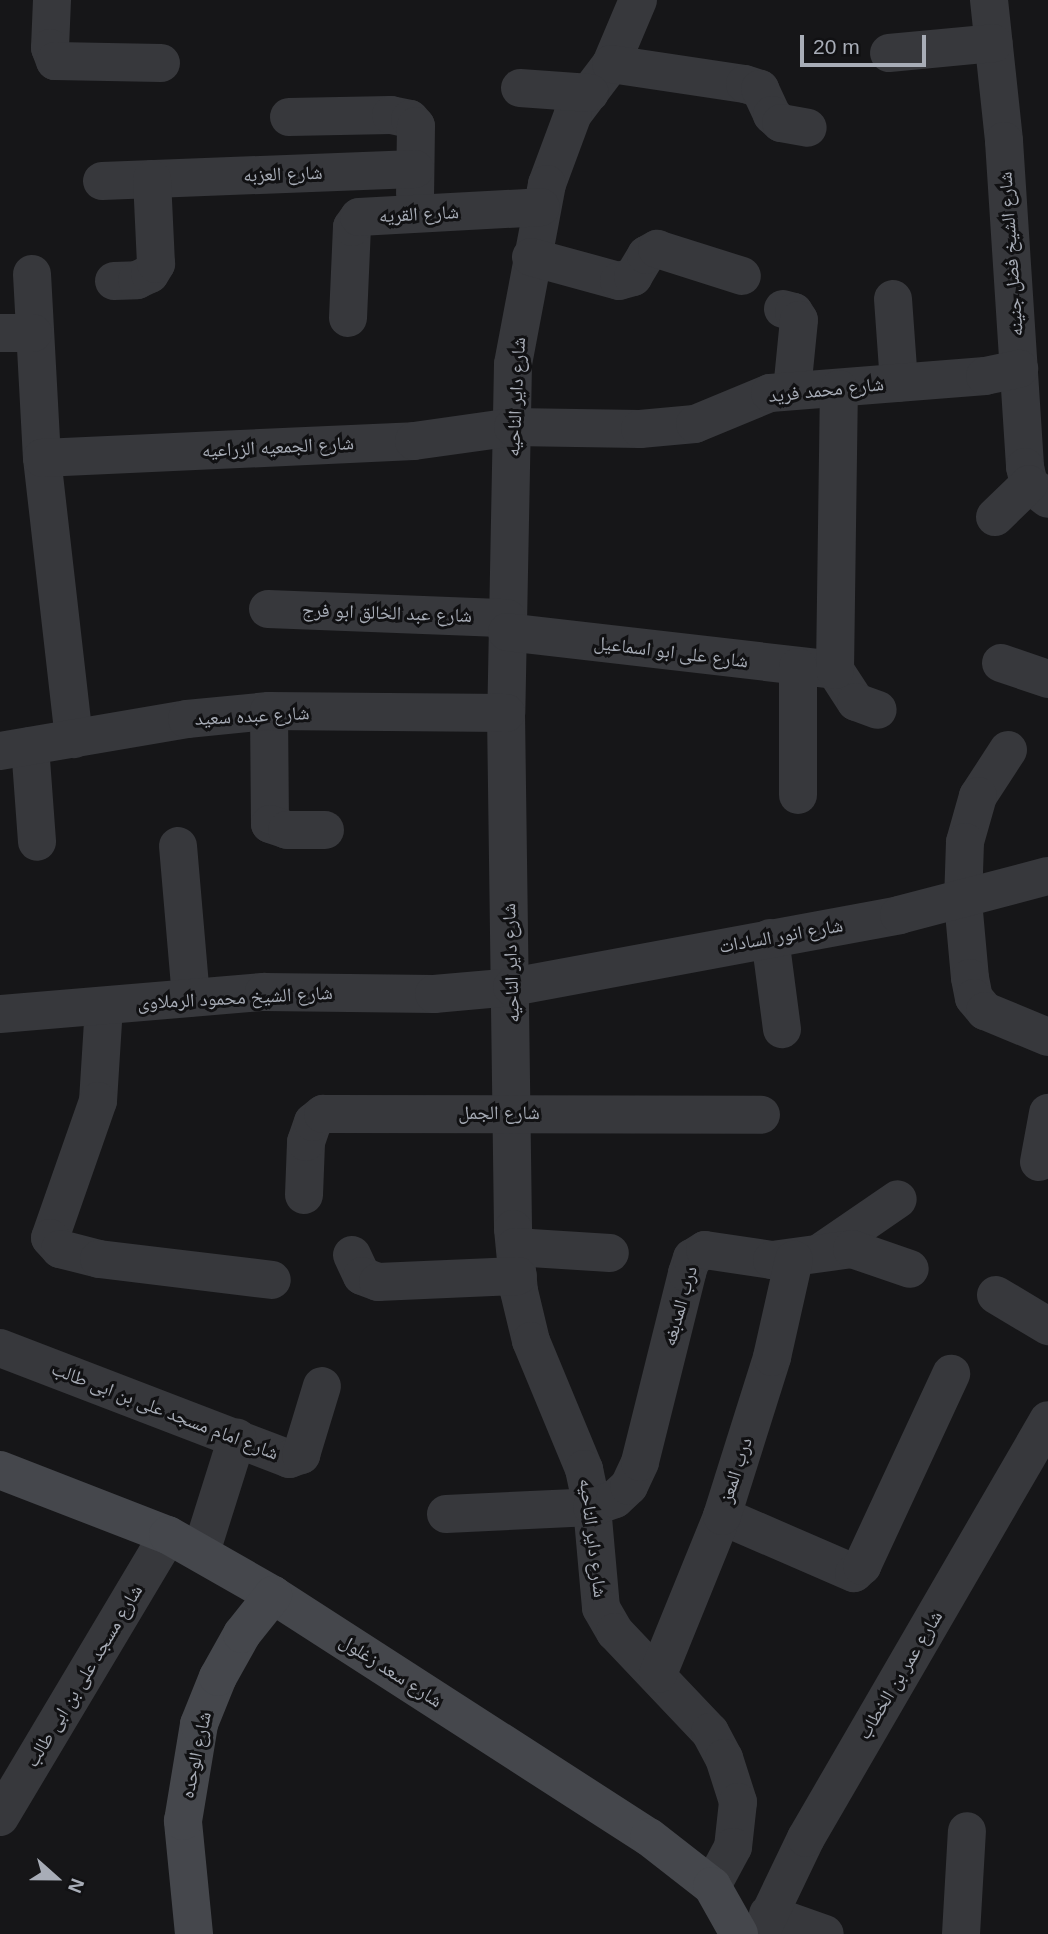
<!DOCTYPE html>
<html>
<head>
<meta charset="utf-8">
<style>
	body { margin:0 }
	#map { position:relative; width:1048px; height:1934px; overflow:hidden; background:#161618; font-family:Arial,"Noto Naskh Arabic",sans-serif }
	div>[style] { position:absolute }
	.street>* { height:38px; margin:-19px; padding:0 19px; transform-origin:19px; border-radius:19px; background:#37383c }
	.secondary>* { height:38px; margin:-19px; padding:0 19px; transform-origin:19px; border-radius:19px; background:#45474c }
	span { translate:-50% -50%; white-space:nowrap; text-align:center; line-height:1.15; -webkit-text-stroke:6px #111113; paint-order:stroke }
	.street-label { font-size:19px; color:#a8adb7 }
	.north { position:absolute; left:21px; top:1843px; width:70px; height:70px; -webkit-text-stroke:5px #111113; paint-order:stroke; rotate:111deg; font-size:19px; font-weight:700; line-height:28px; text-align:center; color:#a8adb7 }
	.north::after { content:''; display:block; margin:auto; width:24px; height:32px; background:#a8adb7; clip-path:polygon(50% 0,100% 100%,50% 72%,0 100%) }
	.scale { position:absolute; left:800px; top:35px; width:126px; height:32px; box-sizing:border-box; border:4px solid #a8adb7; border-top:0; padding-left:9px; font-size:21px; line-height:24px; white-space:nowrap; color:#a8adb7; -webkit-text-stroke:5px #111113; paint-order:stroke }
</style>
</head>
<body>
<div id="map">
	<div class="street">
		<div style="left:52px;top:0;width:48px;rotate:92.4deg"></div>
		<div style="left:50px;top:48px;width:14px;rotate:69deg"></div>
		<div style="left:55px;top:61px;width:106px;rotate:1.1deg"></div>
		<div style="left:638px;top:0;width:69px;rotate:112.9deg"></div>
		<div style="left:611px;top:64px;width:63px;rotate:127.2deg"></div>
		<div style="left:573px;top:114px;width:75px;rotate:110.4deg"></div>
		<div style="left:547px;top:184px;width:183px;rotate:100.7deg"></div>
		<div style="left:513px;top:364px;width:349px;rotate:91.1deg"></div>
		<div style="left:506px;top:713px;width:516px;rotate:89.22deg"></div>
		<div style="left:513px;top:1229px;width:62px;rotate:84.5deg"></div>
		<div style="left:519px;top:1291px;width:51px;rotate:76.5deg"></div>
		<div style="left:531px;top:1341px;width:139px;rotate:67.5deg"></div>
		<div style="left:584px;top:1469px;width:39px;rotate:78deg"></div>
		<div style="left:592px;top:1507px;width:101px;rotate:84.9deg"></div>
		<div style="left:601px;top:1608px;width:28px;rotate:60deg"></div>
		<div style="left:615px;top:1632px;width:138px;rotate:46.5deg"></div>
		<div style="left:710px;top:1732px;width:30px;rotate:62deg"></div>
		<div style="left:724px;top:1758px;width:46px;rotate:72.3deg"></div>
		<div style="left:738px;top:1802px;width:45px;rotate:96.3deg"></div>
		<div style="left:733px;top:1847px;width:44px;rotate:118.3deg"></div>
		<div style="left:989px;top:0;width:142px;rotate:83.9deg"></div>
		<div style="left:1004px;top:141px;width:327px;rotate:86.3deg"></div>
		<div style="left:1025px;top:467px;width:17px;rotate:77deg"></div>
		<div style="left:1029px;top:484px;width:24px;rotate:38deg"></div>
		<div style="left:889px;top:53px;width:105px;rotate:-5.4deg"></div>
		<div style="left:611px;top:64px;width:135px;rotate:8.5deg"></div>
		<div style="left:745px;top:84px;width:16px;rotate:18deg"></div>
		<div style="left:760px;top:89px;width:29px;rotate:65deg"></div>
		<div style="left:772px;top:115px;width:12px;rotate:42deg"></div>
		<div style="left:781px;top:123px;width:27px;rotate:10deg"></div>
		<div style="left:520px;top:88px;width:70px;rotate:4.1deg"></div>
		<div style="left:289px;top:117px;width:102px;rotate:-1.1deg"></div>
		<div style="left:391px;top:115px;width:19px;rotate:12deg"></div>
		<div style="left:410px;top:119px;width:9px;rotate:49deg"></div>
		<div style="left:416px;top:126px;width:68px;rotate:90.8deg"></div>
		<div style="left:102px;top:181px;width:313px;rotate:-2.2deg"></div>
		<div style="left:531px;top:257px;width:91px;rotate:15.3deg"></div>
		<div style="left:619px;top:281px;width:15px;rotate:-16deg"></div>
		<div style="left:633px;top:277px;width:26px;rotate:-59deg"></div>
		<div style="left:646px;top:255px;width:13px;rotate:-29deg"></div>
		<div style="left:657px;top:249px;width:89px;rotate:17.6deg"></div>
		<div style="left:32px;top:274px;width:184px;rotate:86.9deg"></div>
		<div style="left:42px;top:458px;width:283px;rotate:83.5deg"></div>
		<div style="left:114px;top:281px;width:23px;rotate:-2deg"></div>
		<div style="left:137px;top:280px;width:14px;rotate:-25deg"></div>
		<div style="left:150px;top:274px;width:12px;rotate:-59deg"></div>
		<div style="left:156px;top:264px;width:85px;rotate:-92.7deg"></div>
		<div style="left:893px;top:299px;width:84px;rotate:85.9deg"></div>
		<div style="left:783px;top:309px;width:11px;rotate:15deg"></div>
		<div style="left:794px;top:312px;width:9px;rotate:58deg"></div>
		<div style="left:799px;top:320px;width:70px;rotate:95.7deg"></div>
		<div style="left:348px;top:318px;width:91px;rotate:-87.5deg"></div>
		<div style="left:352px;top:227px;width:12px;rotate:-55deg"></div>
		<div style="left:359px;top:217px;width:182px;rotate:-3.1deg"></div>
		<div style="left:0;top:333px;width:33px"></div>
		<div style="left:42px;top:458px;width:372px;rotate:-2.6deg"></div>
		<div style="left:414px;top:441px;width:100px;rotate:-8deg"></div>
		<div style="left:513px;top:427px;width:127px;rotate:0.9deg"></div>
		<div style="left:640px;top:429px;width:55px;rotate:-5.2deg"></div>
		<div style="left:695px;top:424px;width:81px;rotate:-22.5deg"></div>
		<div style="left:770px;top:393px;width:216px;rotate:-4.5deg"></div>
		<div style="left:985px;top:376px;width:35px;rotate:-12deg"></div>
		<div style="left:995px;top:517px;width:47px;rotate:-44.1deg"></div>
		<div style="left:268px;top:609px;width:239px;rotate:2.2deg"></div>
		<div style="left:507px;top:632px;width:330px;rotate:6.6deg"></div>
		<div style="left:835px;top:670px;width:38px;rotate:57deg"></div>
		<div style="left:856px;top:702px;width:23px;rotate:20deg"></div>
		<div style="left:1001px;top:663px;width:50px;rotate:18.8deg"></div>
		<div style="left:835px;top:670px;width:281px;rotate:-89.2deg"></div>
		<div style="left:269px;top:711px;width:113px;rotate:89.5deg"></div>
		<div style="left:270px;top:824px;width:18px;rotate:19deg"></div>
		<div style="left:287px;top:830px;width:38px"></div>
		<div style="left:30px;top:746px;width:96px;rotate:85.8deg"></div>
		<div style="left:1008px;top:750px;width:55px;rotate:123.1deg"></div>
		<div style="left:978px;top:796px;width:48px;rotate:105.8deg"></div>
		<div style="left:965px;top:842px;width:59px;rotate:91.9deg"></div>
		<div style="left:963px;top:901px;width:77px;rotate:84.8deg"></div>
		<div style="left:970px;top:978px;width:20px;rotate:79deg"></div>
		<div style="left:974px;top:998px;width:17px;rotate:50deg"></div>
		<div style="left:985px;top:1011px;width:68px;rotate:22.4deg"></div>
		<div style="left:0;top:751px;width:190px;rotate:-9.7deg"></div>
		<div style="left:187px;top:719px;width:82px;rotate:-5.6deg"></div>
		<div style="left:269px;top:711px;width:237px;rotate:0.5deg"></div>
		<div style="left:798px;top:795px;width:128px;rotate:-90deg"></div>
		<div style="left:178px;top:846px;width:152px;rotate:85.1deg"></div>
		<div style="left:770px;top:938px;width:92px;rotate:82.5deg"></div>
		<div style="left:104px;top:1006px;width:95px;rotate:93.6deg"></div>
		<div style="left:98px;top:1101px;width:145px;rotate:109.3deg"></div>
		<div style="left:50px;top:1238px;width:15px;rotate:48deg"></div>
		<div style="left:60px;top:1249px;width:40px;rotate:14.4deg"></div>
		<div style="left:99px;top:1259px;width:174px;rotate:6.9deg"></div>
		<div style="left:0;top:1014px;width:265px;rotate:-4.8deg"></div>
		<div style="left:264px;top:992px;width:170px;rotate:0.7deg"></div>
		<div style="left:434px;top:994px;width:78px;rotate:-5.1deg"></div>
		<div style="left:512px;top:987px;width:394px;rotate:-10.5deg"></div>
		<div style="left:899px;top:915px;width:154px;rotate:-14.7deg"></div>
		<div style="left:1039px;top:1162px;width:50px;rotate:-79.6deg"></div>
		<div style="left:304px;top:1195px;width:53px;rotate:-87.8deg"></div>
		<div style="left:306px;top:1142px;width:21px;rotate:-71deg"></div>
		<div style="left:313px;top:1122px;width:13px;rotate:-39deg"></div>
		<div style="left:323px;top:1114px;width:438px;rotate:0.1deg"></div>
		<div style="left:515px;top:1247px;width:95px;rotate:3.6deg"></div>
		<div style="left:821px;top:1252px;width:93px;rotate:-34.5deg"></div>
		<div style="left:352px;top:1255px;width:23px;rotate:65deg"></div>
		<div style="left:362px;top:1276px;width:17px;rotate:21deg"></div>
		<div style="left:378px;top:1282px;width:140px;rotate:-2.5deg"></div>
		<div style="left:996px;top:1295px;width:61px;rotate:30.8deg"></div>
		<div style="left:0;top:1348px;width:310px;rotate:21deg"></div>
		<div style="left:289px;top:1459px;width:13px;rotate:-18deg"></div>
		<div style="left:301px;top:1455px;width:72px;rotate:-73.1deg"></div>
		<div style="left:446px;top:1514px;width:146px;rotate:-2.7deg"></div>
		<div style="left:592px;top:1507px;width:24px;rotate:-19deg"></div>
		<div style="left:615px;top:1499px;width:19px;rotate:-43deg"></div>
		<div style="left:629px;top:1486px;width:26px;rotate:-65deg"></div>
		<div style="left:640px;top:1462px;width:195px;rotate:-76deg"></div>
		<div style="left:687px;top:1273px;width:16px;rotate:-72deg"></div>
		<div style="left:692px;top:1258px;width:15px;rotate:-32deg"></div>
		<div style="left:705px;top:1250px;width:68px;rotate:8.5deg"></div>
		<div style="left:772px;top:1260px;width:81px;rotate:-7.8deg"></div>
		<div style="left:852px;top:1249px;width:61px;rotate:19deg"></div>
		<div style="left:722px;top:1516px;width:144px;rotate:23.4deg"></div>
		<div style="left:854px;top:1573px;width:11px;rotate:-41deg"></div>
		<div style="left:862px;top:1566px;width:212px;rotate:-65.1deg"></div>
		<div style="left:201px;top:1552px;width:120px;rotate:-72.5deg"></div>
		<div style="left:658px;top:1674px;width:170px;rotate:-67.9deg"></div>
		<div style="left:722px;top:1516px;width:167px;rotate:-72.5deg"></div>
		<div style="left:772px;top:1357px;width:100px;rotate:-77.3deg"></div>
		<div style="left:0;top:1817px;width:328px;rotate:-59.2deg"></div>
		<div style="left:768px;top:1914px;width:60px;rotate:19.3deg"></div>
		<div style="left:760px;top:1934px;width:106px;rotate:-64.4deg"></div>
		<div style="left:806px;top:1838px;width:483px;rotate:-59.9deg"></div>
		<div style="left:961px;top:1934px;width:103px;rotate:-86.7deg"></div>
	</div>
	<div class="secondary">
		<div style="left:0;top:1470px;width:180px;rotate:21.2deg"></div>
		<div style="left:168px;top:1535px;width:121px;rotate:29.7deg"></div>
		<div style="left:273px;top:1595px;width:447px;rotate:32.8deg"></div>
		<div style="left:649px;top:1837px;width:80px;rotate:37.9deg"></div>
		<div style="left:712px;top:1886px;width:55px;rotate:60.6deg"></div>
		<div style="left:194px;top:1934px;width:114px;rotate:-95.6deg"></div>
		<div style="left:183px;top:1821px;width:98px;rotate:-80.6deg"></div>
		<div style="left:199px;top:1724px;width:51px;rotate:-68deg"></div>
		<div style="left:218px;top:1677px;width:49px;rotate:-60.8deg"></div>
		<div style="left:242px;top:1634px;width:50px;rotate:-51.5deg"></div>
	</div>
	<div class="street-label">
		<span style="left:283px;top:174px;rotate:-2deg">شارع العزبه</span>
		<span style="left:419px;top:214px;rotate:-3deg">شارع القريه</span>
		<span style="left:1011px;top:254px;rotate:-94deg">شارع الشيخ فضل جنينه</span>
		<span style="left:826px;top:390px;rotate:-6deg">شارع محمد فريد</span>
		<span style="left:516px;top:397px;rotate:-87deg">شارع داير الناحيه</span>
		<span style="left:278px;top:447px;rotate:-3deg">شارع الجمعيه الزراعيه</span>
		<span style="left:387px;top:613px;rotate:2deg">شارع عبد الخالق ابو فرج</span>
		<span style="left:671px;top:652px;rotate:7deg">شارع على ابو اسماعيل</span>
		<span style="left:252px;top:716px;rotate:-3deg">شارع عبده سعيد</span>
		<span style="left:781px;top:936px;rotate:-10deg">شارع انور السادات</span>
		<span style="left:511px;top:963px;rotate:-92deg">شارع داير الناحيه</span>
		<span style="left:235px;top:998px;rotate:-3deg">شارع الشيخ محمود الرملاوى</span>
		<span style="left:499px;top:1113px">شارع الجمل</span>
		<span style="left:680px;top:1306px;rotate:-74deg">درب المدبغه</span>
		<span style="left:165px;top:1411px;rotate:21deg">شارع امام مسجد على بن ابى طالب</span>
		<span style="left:736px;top:1470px;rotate:-72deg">درب المعز</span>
		<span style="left:593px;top:1538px;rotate:83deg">شارع داير الناحيه</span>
		<span style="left:391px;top:1671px;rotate:33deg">شارع سعد زغلول</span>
		<span style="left:900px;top:1675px;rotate:-59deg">شارع عمر بن الخطاب</span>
		<span style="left:84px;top:1676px;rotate:-59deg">شارع مسجد على بن ابى طالب</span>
		<span style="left:196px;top:1755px;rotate:-78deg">شارع الوحده</span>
	</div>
	<div class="north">N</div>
	<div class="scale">20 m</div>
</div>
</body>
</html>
